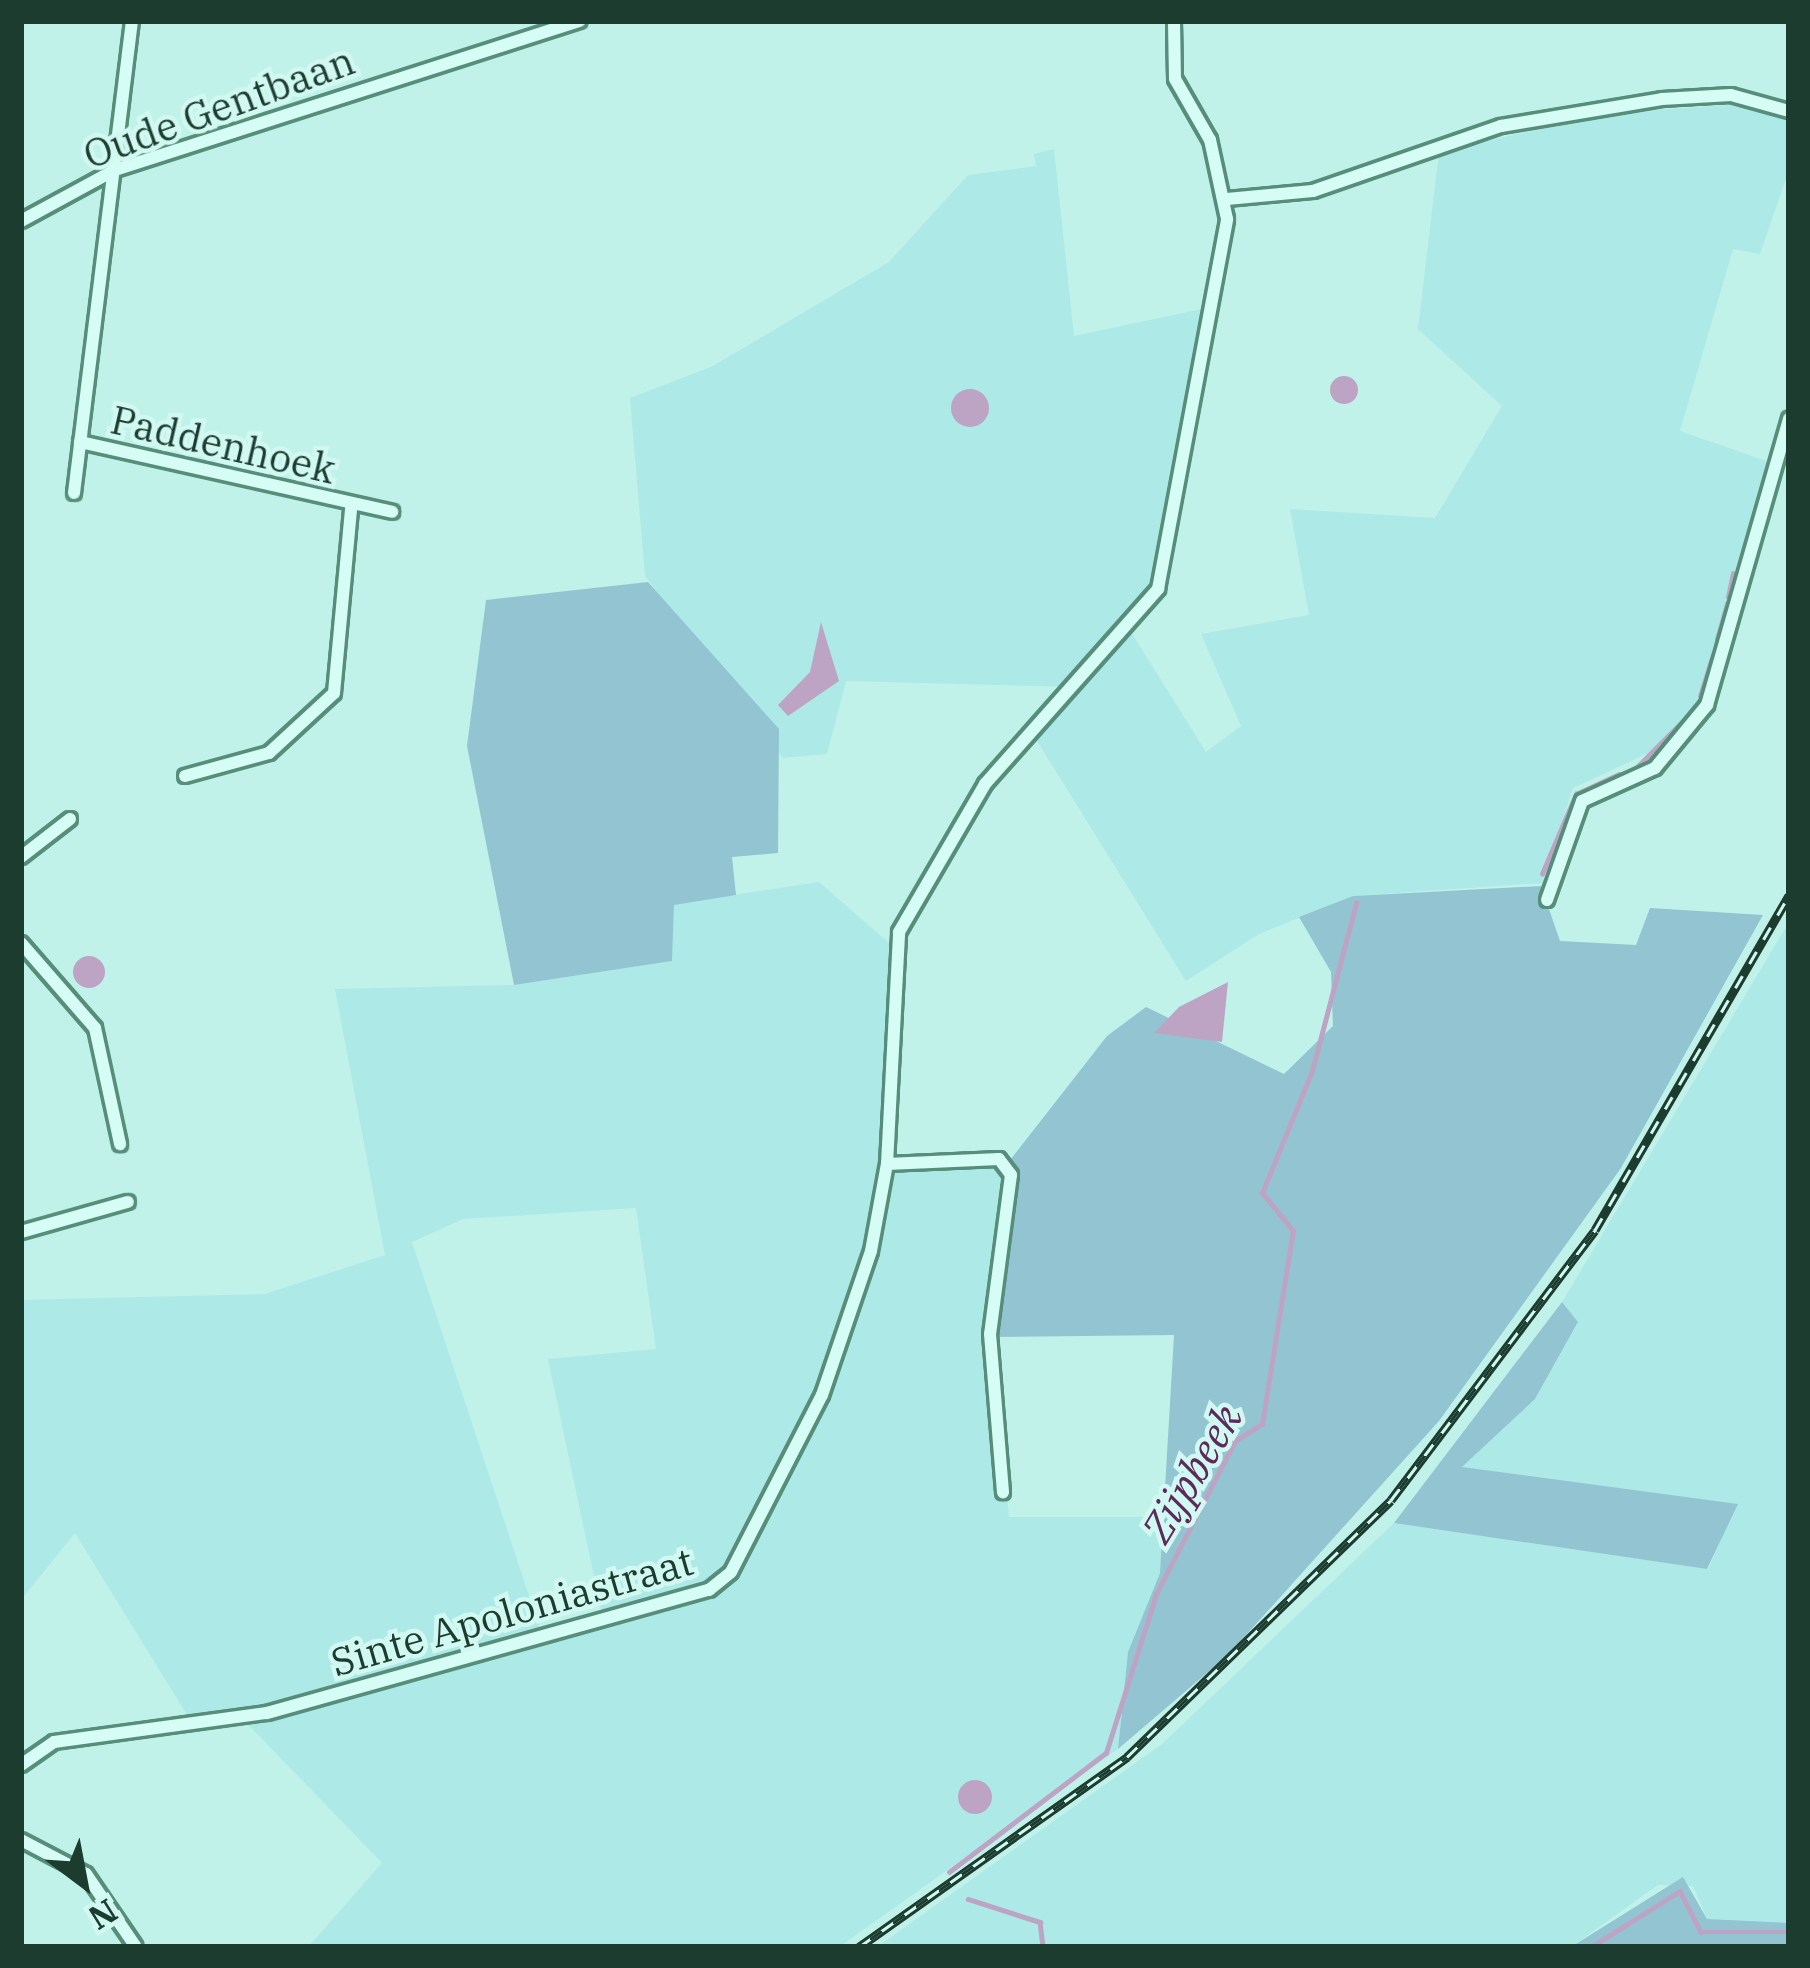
<!DOCTYPE html>
<html>
<head>
<meta charset="utf-8">
<style>
	body { margin:0 }
	#map { position:relative; width:1810px; height:1968px; overflow:hidden; background:#c0f2e9; font-family:"IBM Plex Serif",serif }
	div>[style] { position:absolute }
	.farmland>* { inset:0; background:#ade9e6 }
	.green>* { inset:0; background:#93c4d2 }
	.water>* { inset:0; background:#bea4c4 }
	.round { border-radius:50% }
	.stream>* { height:4.5px; margin:-2.25px; padding:0 2.25px; transform-origin:2.25px; border-radius:2.25px; background:#bea4c4 }
	.roads { filter:drop-shadow(3px 0 #568e7a) drop-shadow(-3px 0 #568e7a) drop-shadow(0 3px #568e7a) drop-shadow(0 -3px #568e7a) }
	.street>* { height:12px; margin:-6px; padding:0 6px; transform-origin:6px; border-radius:6px; background:#d5fcf5 }
	.rail>* { height:9px; margin-top:-4.5px; transform-origin:0; background:repeating-linear-gradient(90deg,#d1f9f2 0 14px,#1c3c2f 0 28px); box-sizing:border-box; border-block:3px solid #1c3c2f }
	span { translate:-50% -50%; white-space:nowrap; text-align:center; line-height:1.15; -webkit-text-stroke:9px #d1f9f2; paint-order:stroke }
	.street-label { font-size:39px; color:#1c3c2f }
	.water-label { font-size:42px; color:#5d2a5b; font-style:italic }
	.frame { position:absolute; inset:0; border:24px solid #1c3c2f; pointer-events:none }
	.north { position:absolute; left:24px; top:1824px; width:120px; height:120px; -webkit-text-stroke:9px #d1f9f2; paint-order:stroke; rotate:148deg; font-size:33px; font-weight:700; line-height:48px; text-align:center; color:#1c3c2f }
	.north::after { content:''; display:block; margin:auto; width:42px; height:54px; background:#1c3c2f; clip-path:polygon(50% 0,100% 100%,50% 72%,0 100%) }
</style>
</head>
<body>
<div id="map">
	<div class="farmland">
		<div style="clip-path:polygon(1746px 104px,1789px 118px,1789px 170px,1760px 254px,1733px 249px,1680px 431px,1778px 465px,1705px 699px,1653px 751px,1573px 788px,1542px 883px,1353px 896px,1259px 934px,1186px 981px,1034px 736px,1078px 687px,846px 681px,827px 754px,783px 758px,645px 576px,630px 398px,711px 367px,889px 262px,968px 175px,1036px 166px,1034px 154px,1054px 149px,1074px 336px,1202px 309px,1153px 579px,1124px 621px,1206px 752px,1241px 726px,1201px 634px,1309px 615px,1290px 509px,1435px 518px,1502px 406px,1418px 329px,1439px 152px,1609px 113px)"></div>
		<div style="clip-path:polygon(evenodd,819px 882px,889px 943px,888px 1164px,1007px 1164px,991px 1337px,1009px 1517px,1164px 1517px,1160px 1573px,1128px 1653px,1118px 1749px,839px 1947px,308px 1947px,382px 1863px,238px 1714px,192px 1723px,75px 1533px,21px 1600px,21px 1300px,265px 1294px,385px 1255px,335px 989px,514px 985px,672px 961px,674px 904px,819px 882px,636px 1208px,656px 1349px,548px 1359px,602px 1614px,541px 1632px,412px 1242px,463px 1219px,636px 1208px)"></div>
		<div style="clip-path:polygon(1789px 922px,1788px 1925px,1707px 1919px,1693px 1886px,1658px 1885px,1571px 1947px,877px 1947px,1162px 1744px,1394px 1523px,1708px 1569px,1737px 1504px,1461px 1468px,1535px 1399px,1578px 1323px,1562px 1302px)"></div>
	</div>
	<div class="green">
		<div style="clip-path:polygon(648px 582px,779px 729px,778px 853px,732px 857px,736px 895px,674px 905px,672px 961px,514px 985px,467px 746px,486px 600px)"></div>
		<div style="clip-path:polygon(1541px 886px,1560px 941px,1636px 945px,1650px 908px,1763px 915px,1621px 1168px,1439px 1421px,1228px 1655px,1118px 1749px,1128px 1652px,1160px 1573px,1174px 1335px,991px 1337px,1007px 1164px,1107px 1036px,1146px 1007px,1284px 1074px,1333px 1026px,1331px 972px,1299px 917px,1353px 896px)"></div>
		<div style="clip-path:polygon(1562px 1302px,1578px 1322px,1535px 1399px,1462px 1467px,1738px 1504px,1707px 1569px,1394px 1523px)"></div>
		<div style="clip-path:polygon(1683px 1877px,1707px 1919px,1789px 1923px,1789px 1947px,1571px 1947px)"></div>
	</div>
	<div class="water">
		<div class="round" style="left:1330px;top:376px;width:28px;height:28px"></div>
		<div class="round" style="left:951px;top:389px;width:38px;height:38px"></div>
		<div style="clip-path:polygon(821px 622px,839px 681px,788px 716px,778px 705px,810px 672px)"></div>
		<div class="round" style="left:73px;top:956px;width:32px;height:32px"></div>
		<div style="clip-path:polygon(1228px 982px,1222px 1042px,1154px 1033px,1179px 1007px)"></div>
		<div class="round" style="left:958px;top:1780px;width:34px;height:34px"></div>
	</div>
	<div class="stream">
		<div style="left:1728px;top:597px;width:24px;rotate:-78deg"></div>
		<div style="left:1717px;top:639px;width:37px;rotate:-74deg"></div>
		<div style="left:1700px;top:696px;width:43px;rotate:-72.4deg"></div>
		<div style="left:1635px;top:769px;width:71px;rotate:-45deg"></div>
		<div style="left:1542px;top:874px;width:87px;rotate:-67deg"></div>
		<div style="left:1576px;top:794px;width:47px;rotate:-24.9deg"></div>
		<div style="left:949px;top:1872px;width:197px;rotate:-37.2deg"></div>
		<div style="left:1106px;top:1753px;width:167px;rotate:-72.5deg"></div>
		<div style="left:1156px;top:1594px;width:172px;rotate:-62.7deg"></div>
		<div style="left:1235px;top:1441px;width:32px;rotate:-32deg"></div>
		<div style="left:1262px;top:1424px;width:195px;rotate:-80.9deg"></div>
		<div style="left:1293px;top:1231px;width:49px;rotate:-129.2deg"></div>
		<div style="left:1262px;top:1193px;width:132px;rotate:-67.7deg"></div>
		<div style="left:1312px;top:1071px;width:174px;rotate:-75.3deg"></div>
		<div style="left:968px;top:1899px;width:76px;rotate:17.7deg"></div>
		<div style="left:1040px;top:1922px;width:25px;rotate:83deg"></div>
		<div style="left:1591px;top:1947px;width:105px;rotate:-32.2deg"></div>
		<div style="left:1680px;top:1891px;width:46px;rotate:62.9deg"></div>
		<div style="left:1701px;top:1932px;width:88px"></div>
	</div>
	<div class="roads">
		<div class="street">
			<div style="left:1227px;top:199px;width:86px;rotate:-5.3deg"></div>
			<div style="left:1313px;top:191px;width:199px;rotate:-19.1deg"></div>
			<div style="left:1501px;top:126px;width:163px;rotate:-9.5deg"></div>
			<div style="left:1662px;top:99px;width:69px;rotate:-3.3deg"></div>
			<div style="left:1731px;top:95px;width:60px;rotate:15.4deg"></div>
			<div style="left:21px;top:221px;width:107px;rotate:-28.5deg"></div>
			<div style="left:115px;top:170px;width:488px;rotate:-17.8deg"></div>
			<div style="left:80px;top:442px;width:320px;rotate:12.6deg"></div>
			<div style="left:74px;top:493px;width:476px;rotate:-83deg"></div>
			<div style="left:185px;top:776px;width:87px;rotate:-15.3deg"></div>
			<div style="left:269px;top:753px;width:88px;rotate:-42.7deg"></div>
			<div style="left:334px;top:693px;width:186px;rotate:-84.7deg"></div>
			<div style="left:21px;top:857px;width:62px;rotate:-37.8deg"></div>
			<div style="left:1547px;top:900px;width:105px;rotate:-70.5deg"></div>
			<div style="left:1582px;top:801px;width:80px;rotate:-24.3deg"></div>
			<div style="left:1655px;top:768px;width:82px;rotate:-50.5deg"></div>
			<div style="left:1707px;top:705px;width:298px;rotate:-74deg"></div>
			<div style="left:21px;top:943px;width:113px;rotate:49deg"></div>
			<div style="left:95px;top:1028px;width:119px;rotate:77.8deg"></div>
			<div style="left:887px;top:1164px;width:112px;rotate:-2.6deg"></div>
			<div style="left:999px;top:1159px;width:20px;rotate:53deg"></div>
			<div style="left:1011px;top:1175px;width:160px;rotate:97.5deg"></div>
			<div style="left:990px;top:1334px;width:159px;rotate:85.3deg"></div>
			<div style="left:21px;top:1232px;width:111px;rotate:-15.7deg"></div>
			<div style="left:21px;top:1765px;width:40px;rotate:-34.9deg"></div>
			<div style="left:54px;top:1742px;width:215px;rotate:-7.8deg"></div>
			<div style="left:267px;top:1713px;width:459px;rotate:-15.6deg"></div>
			<div style="left:709px;top:1590px;width:28px;rotate:-39deg"></div>
			<div style="left:731px;top:1572px;width:199px;rotate:-62.8deg"></div>
			<div style="left:822px;top:1395px;width:152px;rotate:-71.2deg"></div>
			<div style="left:871px;top:1251px;width:88px;rotate:-79.6deg"></div>
			<div style="left:887px;top:1164px;width:232px;rotate:-87deg"></div>
			<div style="left:899px;top:932px;width:171px;rotate:-59.8deg"></div>
			<div style="left:985px;top:784px;width:261px;rotate:-48.4deg"></div>
			<div style="left:1158px;top:589px;width:376px;rotate:-79.4deg"></div>
			<div style="left:1227px;top:219px;width:81px;rotate:-102.1deg"></div>
			<div style="left:1210px;top:140px;width:70px;rotate:-119.8deg"></div>
			<div style="left:1175px;top:79px;width:58px;rotate:-91deg"></div>
			<div style="left:21px;top:1840px;width:73px;rotate:27.6deg"></div>
			<div style="left:86px;top:1874px;width:88px;rotate:55.6deg"></div>
		</div>
	</div>
	<div class="rail">
		<div style="left:859px;top:1947px;width:329px;rotate:-35.3deg"></div>
		<div style="left:1127px;top:1757px;width:368px;rotate:-44.2deg"></div>
		<div style="left:1391px;top:1500px;width:338px;rotate:-52.9deg"></div>
		<div style="left:1595px;top:1230px;width:387px;rotate:-59.9deg"></div>
	</div>
	<div class="street-label">
		<span style="left:219px;top:108px;rotate:-20deg">Oude Gentbaan</span>
		<span style="left:223px;top:445px;rotate:13deg">Paddenhoek</span>
		<span style="left:512px;top:1612px;rotate:-16deg">Sinte Apoloniastraat</span>
	</div>
	<div class="water-label">
		<span style="left:1192px;top:1473px;rotate:-59deg">Zijpbeek</span>
	</div>
	<div class="frame"></div>
	<div class="north">N</div>
</div>
</body>
</html>
